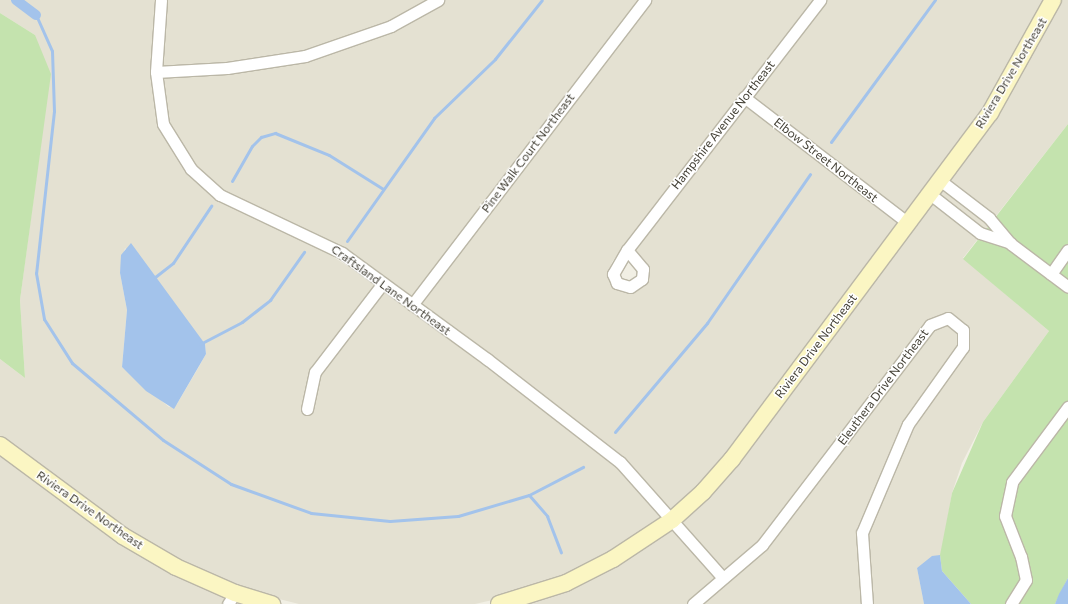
<!DOCTYPE html>
<html>
<head>
<meta charset="utf-8">
<style>
	body { margin:0 }
	#map { position:relative; width:1068px; height:604px; overflow:hidden; background:#f1efe4; font-family:Commissioner,sans-serif }
	div>[style] { position:absolute }
	.residential>* { inset:0; background:#e4e1d2 }
	.green>* { inset:0; background:#c4e3ae }
	.water>* { inset:0; background:#a3c3eb }
	.stream>* { height:3px; margin:-1.5px; padding:0 1.5px; transform-origin:1.5px; border-radius:1.5px; background:#a3c3eb }
	.canal>* { height:10px; margin:-5px; padding:0 5px; transform-origin:5px; border-radius:5px; background:#a3c3eb }
	.roads { filter:drop-shadow(1px 0 #bbb7a7) drop-shadow(-1px 0 #bbb7a7) drop-shadow(0 1px #bbb7a7) drop-shadow(0 -1px #bbb7a7) }
	.street>* { height:11px; margin:-5.5px; padding:0 5.5px; transform-origin:5.5px; border-radius:5.5px; background:#fff }
	.secondary>* { height:16px; margin:-8px; padding:0 8px; transform-origin:8px; border-radius:8px; background:#fbf6c3 }
	span { translate:-50% -50%; white-space:nowrap; text-align:center; line-height:1.15; -webkit-text-stroke:3px #fff; paint-order:stroke }
	.street-label { font-size:12px; color:#423f34 }
</style>
</head>
<body>
<div id="map">
	<div class="residential">
		<div style="clip-path:polygon(evenodd,0 0,155px 0,151px 77px,159px 127px,186px 172px,216px 199px,305px 239px,376px 284px,310px 372px,301px 413px,311px 414px,319px 374px,384px 290px,617px 466px,664px 520px,611px 554px,565px 578px,519px 594px,475px 604px,299px 604px,239px 589px,179px 563px,126px 532px,0 438px,0 359px,25px 378px,20px 300px,41px 142px,35px 35px,0 13px,0 0,125px 248px,205px 344px,206px 354px,197px 370px,177px 404px,169px 407px,122px 367px,127px 310px,120px 273px,125px 248px)"></div>
		<div style="clip-path:polygon(166px 0,428px 0,390px 21px,304px 50px,227px 62px,162px 66px)"></div>
		<div style="clip-path:polygon(445px 0,638px 0,411px 298px,345px 248px,223px 191px,195px 165px,168px 121px,162px 77px,305px 61px)"></div>
		<div style="clip-path:polygon(651px 0,814px 0,612px 262px,608px 276px,613px 286px,631px 293px,643px 286px,648px 268px,634px 249px,744px 104px,901px 225px,728px 456px,672px 513px,624px 458px,419px 304px)"></div>
		<div style="clip-path:polygon(826px 0,1048px 0,986px 110px,907px 216px,751px 96px)"></div>
		<div style="clip-path:polygon(1058px 0,1068px 0,1068px 124px,963px 258px,1049px 331px,983px 422px,962px 463px,952px 493px,941px 555px,917px 568px,924px 604px,522px 604px,670px 527px,915px 222px)"></div>
		<div style="clip-path:polygon(0 451px,227px 596px,222px 604px,0 604px)"></div>
	</div>
	<div class="green">
		<div style="clip-path:polygon(0 13px,35px 35px,51px 74px,20px 300px,25px 378px,0 359px)"></div>
		<div style="clip-path:polygon(1068px 124px,1068px 578px,1055px 604px,971px 604px,942px 571px,940px 555px,952px 493px,983px 422px,1049px 331px,963px 259px)"></div>
	</div>
	<div class="water">
		<div style="clip-path:polygon(131px 243px,205px 344px,206px 354px,174px 409px,146px 391px,122px 367px,127px 310px,120px 273px,121px 255px)"></div>
		<div style="clip-path:polygon(940px 555px,942px 571px,971px 604px,924px 604px,917px 568px,932px 556px)"></div>
		<div style="clip-path:polygon(1068px 578px,1068px 604px,1055px 604px,1059px 594px)"></div>
	</div>
	<div class="stream">
		<div style="left:36px;top:15px;width:39px;rotate:66deg"></div>
		<div style="left:52px;top:51px;width:60px;rotate:88.1deg"></div>
		<div style="left:54px;top:111px;width:163px;rotate:96.3deg"></div>
		<div style="left:36px;top:273px;width:47px;rotate:80.1deg"></div>
		<div style="left:44px;top:319px;width:52px;rotate:57.5deg"></div>
		<div style="left:72px;top:363px;width:119px;rotate:40.2deg"></div>
		<div style="left:163px;top:440px;width:81px;rotate:32.9deg"></div>
		<div style="left:231px;top:484px;width:85px;rotate:19.9deg"></div>
		<div style="left:311px;top:513px;width:79px;rotate:5.8deg"></div>
		<div style="left:390px;top:521px;width:68px;rotate:-4.2deg"></div>
		<div style="left:458px;top:516px;width:74px;rotate:-16.5deg"></div>
		<div style="left:529px;top:495px;width:61px;rotate:-27.4deg"></div>
		<div style="left:831px;top:142px;width:176px;rotate:-53.8deg"></div>
		<div style="left:232px;top:181px;width:40px;rotate:-60.3deg"></div>
		<div style="left:252px;top:146px;width:13px;rotate:-45deg"></div>
		<div style="left:261px;top:137px;width:15px;rotate:-16deg"></div>
		<div style="left:275px;top:133px;width:58px;rotate:22.2deg"></div>
		<div style="left:329px;top:155px;width:64px;rotate:32.2deg"></div>
		<div style="left:347px;top:241px;width:151px;rotate:-54.7deg"></div>
		<div style="left:434px;top:118px;width:85px;rotate:-44deg"></div>
		<div style="left:495px;top:59px;width:75px;rotate:-51.5deg"></div>
		<div style="left:155px;top:277px;width:23px;rotate:-38deg"></div>
		<div style="left:173px;top:263px;width:69px;rotate:-56.3deg"></div>
		<div style="left:200px;top:344px;width:47px;rotate:-27.6deg"></div>
		<div style="left:242px;top:322px;width:36px;rotate:-38deg"></div>
		<div style="left:270px;top:300px;width:59px;rotate:-54.7deg"></div>
		<div style="left:615px;top:432px;width:143px;rotate:-49.8deg"></div>
		<div style="left:707px;top:323px;width:181px;rotate:-55.3deg"></div>
		<div style="left:529px;top:495px;width:28px;rotate:49deg"></div>
		<div style="left:547px;top:516px;width:39px;rotate:69deg"></div>
	</div>
	<div class="canal">
		<div style="left:16px;top:0;width:25px;rotate:37deg"></div>
	</div>
	<div class="roads">
		<div class="street">
			<div style="left:161px;top:0;width:72px;rotate:94deg"></div>
			<div style="left:156px;top:72px;width:52px;rotate:82.3deg"></div>
			<div style="left:163px;top:124px;width:53px;rotate:58.1deg"></div>
			<div style="left:191px;top:169px;width:39px;rotate:42deg"></div>
			<div style="left:220px;top:195px;width:135px;rotate:25.4deg"></div>
			<div style="left:342px;top:253px;width:180px;rotate:36.2deg"></div>
			<div style="left:487px;top:359px;width:168px;rotate:37.8deg"></div>
			<div style="left:620px;top:462px;width:155px;rotate:48.4deg"></div>
			<div style="left:156px;top:72px;width:71px;rotate:-3.2deg"></div>
			<div style="left:227px;top:68px;width:79px;rotate:-8.7deg"></div>
			<div style="left:305px;top:56px;width:91px;rotate:-19.2deg"></div>
			<div style="left:391px;top:26px;width:54px;rotate:-29deg"></div>
			<div style="left:744px;top:97px;width:207px;rotate:37.5deg"></div>
			<div style="left:941px;top:181px;width:61px;rotate:37.6deg"></div>
			<div style="left:989px;top:218px;width:34px;rotate:50deg"></div>
			<div style="left:1011px;top:244px;width:71px;rotate:37deg"></div>
			<div style="left:930px;top:194px;width:63px;rotate:38deg"></div>
			<div style="left:980px;top:233px;width:32px;rotate:18deg"></div>
			<div style="left:627px;top:250px;width:316px;rotate:-52.3deg"></div>
			<div style="left:627px;top:250px;width:25px;rotate:50deg"></div>
			<div style="left:643px;top:269px;width:10px;rotate:96deg"></div>
			<div style="left:642px;top:279px;width:14px;rotate:146deg"></div>
			<div style="left:630px;top:287px;width:14px;rotate:-163deg"></div>
			<div style="left:617px;top:283px;width:10px;rotate:-114deg"></div>
			<div style="left:613px;top:274px;width:28px;rotate:-60deg"></div>
			<div style="left:1051px;top:274px;width:29px;rotate:-55deg"></div>
			<div style="left:412px;top:305px;width:384px;rotate:-52.6deg"></div>
			<div style="left:307px;top:409px;width:38px;rotate:-78deg"></div>
			<div style="left:315px;top:372px;width:112px;rotate:-52.6deg"></div>
			<div style="left:228px;top:604px;width:13px;rotate:-58deg"></div>
			<div style="left:693px;top:604px;width:91px;rotate:-40.5deg"></div>
			<div style="left:762px;top:545px;width:277px;rotate:-52.6deg"></div>
			<div style="left:930px;top:325px;width:19px;rotate:-21deg"></div>
			<div style="left:948px;top:318px;width:19px;rotate:39deg"></div>
			<div style="left:963px;top:330px;width:17px;rotate:90deg"></div>
			<div style="left:963px;top:347px;width:95px;rotate:125.5deg"></div>
			<div style="left:908px;top:424px;width:118px;rotate:112.9deg"></div>
			<div style="left:862px;top:533px;width:71px;rotate:86deg"></div>
			<div style="left:1011px;top:604px;width:28px;rotate:-58deg"></div>
			<div style="left:1026px;top:580px;width:24px;rotate:-102deg"></div>
			<div style="left:1021px;top:557px;width:44px;rotate:-111.3deg"></div>
			<div style="left:1005px;top:516px;width:35px;rotate:-78deg"></div>
			<div style="left:1012px;top:482px;width:94px;rotate:-53.3deg"></div>
		</div>
		<div class="secondary">
			<div style="left:0;top:445px;width:153px;rotate:36.5deg"></div>
			<div style="left:123px;top:536px;width:61px;rotate:30.3deg"></div>
			<div style="left:176px;top:567px;width:64px;rotate:23.8deg"></div>
			<div style="left:235px;top:593px;width:39px;rotate:17deg"></div>
			<div style="left:499px;top:604px;width:70px;rotate:-17.4deg"></div>
			<div style="left:566px;top:583px;width:53px;rotate:-27.1deg"></div>
			<div style="left:613px;top:559px;width:71px;rotate:-33.5deg"></div>
			<div style="left:672px;top:520px;width:42px;rotate:-42.1deg"></div>
			<div style="left:703px;top:492px;width:44px;rotate:-48.7deg"></div>
			<div style="left:732px;top:459px;width:432px;rotate:-53.3deg"></div>
			<div style="left:990px;top:113px;width:129px;rotate:-60.9deg"></div>
		</div>
	</div>
	<div class="street-label">
		<span style="left:1011px;top:73px;rotate:-59deg">Riviera Drive Northeast</span>
		<span style="left:723px;top:125px;rotate:-52deg">Hampshire Avenue Northeast</span>
		<span style="left:528px;top:153px;rotate:-53deg">Pine Walk Court Northeast</span>
		<span style="left:826px;top:160px;rotate:38deg">Elbow Street Northeast</span>
		<span style="left:391px;top:290px;rotate:36deg">Craftsland Lane Northeast</span>
		<span style="left:816px;top:346px;rotate:-53deg">Riviera Drive Northeast</span>
		<span style="left:883px;top:387px;rotate:-53deg">Eleuthera Drive Northeast</span>
		<span style="left:90px;top:510px;rotate:35deg">Riviera Drive Northeast</span>
	</div>
</div>
</body>
</html>
